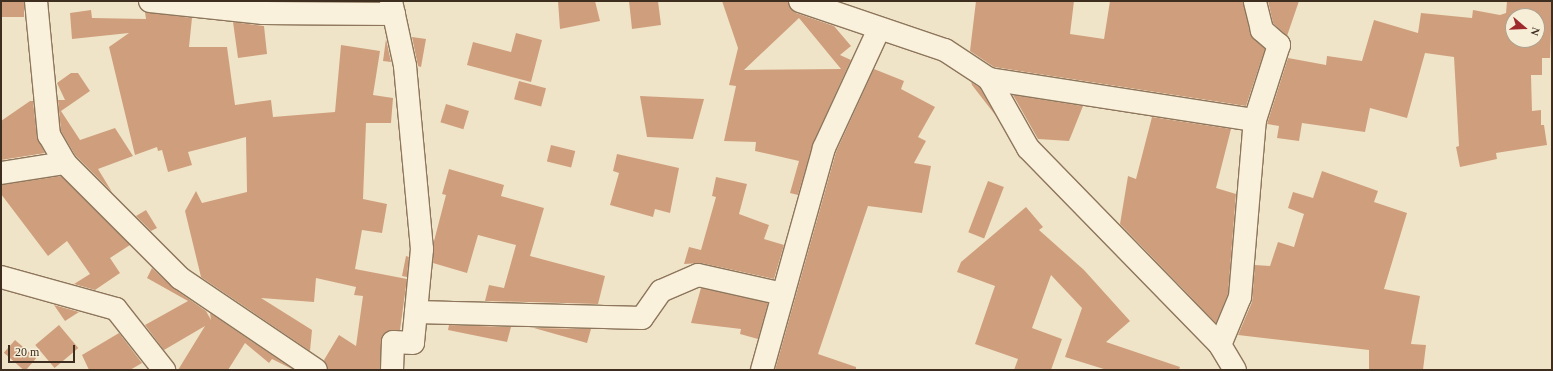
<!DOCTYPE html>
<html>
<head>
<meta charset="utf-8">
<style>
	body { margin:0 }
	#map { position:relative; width:1553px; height:371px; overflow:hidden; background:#f0e4c8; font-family:"Times New Roman",serif }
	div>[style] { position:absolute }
	.building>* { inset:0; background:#cf9f7d; transform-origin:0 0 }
	.roads { filter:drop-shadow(1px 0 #8d765c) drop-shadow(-1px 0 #8d765c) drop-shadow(0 1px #8d765c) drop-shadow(0 -1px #8d765c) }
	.street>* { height:22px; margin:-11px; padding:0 11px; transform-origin:11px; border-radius:11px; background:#faf1dc }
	span { translate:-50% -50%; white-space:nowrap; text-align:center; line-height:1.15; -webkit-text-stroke:3px #f7eed8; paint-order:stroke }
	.frame { position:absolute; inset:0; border:2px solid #3d2e20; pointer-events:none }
	.north { position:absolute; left:1505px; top:8px; width:40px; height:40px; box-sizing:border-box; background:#f7eed8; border:1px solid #ada18e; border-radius:50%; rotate:109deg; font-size:11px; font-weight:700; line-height:16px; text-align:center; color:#3d2e20 }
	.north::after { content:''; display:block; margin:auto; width:14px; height:18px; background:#9e2a2b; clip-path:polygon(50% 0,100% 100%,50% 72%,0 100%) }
	.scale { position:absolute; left:8px; top:345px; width:67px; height:18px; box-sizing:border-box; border:2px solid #3d2e20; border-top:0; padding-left:5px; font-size:12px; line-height:14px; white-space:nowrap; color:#3d2e20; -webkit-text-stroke:3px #f7eed8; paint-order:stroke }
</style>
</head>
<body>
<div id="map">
	<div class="building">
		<div style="left:1px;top:1px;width:23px;height:16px"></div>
		<div style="clip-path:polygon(558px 1px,595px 1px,600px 21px,560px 29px)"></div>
		<div style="clip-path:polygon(629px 1px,658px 1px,661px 25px,632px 29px)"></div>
		<div style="clip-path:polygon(evenodd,722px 1px,788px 1px,796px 13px,834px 26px,851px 46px,840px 55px,851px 60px,813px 143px,798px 195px,790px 193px,799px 161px,755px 151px,756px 142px,724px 141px,736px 86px,729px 85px,738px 48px,722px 1px,799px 18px,841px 69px,744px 70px,799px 18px)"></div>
		<div style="clip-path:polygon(976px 1px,1074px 1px,1070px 34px,1104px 39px,1110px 1px,1243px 1px,1250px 33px,1265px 49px,1246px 106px,994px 67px,970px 51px)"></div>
		<div style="clip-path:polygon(1268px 1px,1299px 1px,1287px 36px,1273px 23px)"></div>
		<div style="clip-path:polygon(evenodd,1507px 1px,1552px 1px,1550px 58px,1542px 58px,1542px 75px,1531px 75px,1532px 111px,1541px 110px,1541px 125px,1544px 125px,1547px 145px,1496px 153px,1497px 159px,1460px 167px,1456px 147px,1459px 146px,1454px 57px,1425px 53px,1407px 118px,1370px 108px,1365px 132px,1302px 123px,1299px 141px,1277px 138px,1279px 126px,1267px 124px,1288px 58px,1326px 65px,1327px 56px,1362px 61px,1374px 20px,1418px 33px,1421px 13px,1472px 18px,1473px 10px,1500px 15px,1506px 13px,1507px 1px,1513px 16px,1537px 16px,1537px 40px,1513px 40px,1513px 16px)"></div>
		<div style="clip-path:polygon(91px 10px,92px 18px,146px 19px,145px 12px,192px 18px,189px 47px,227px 47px,235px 105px,271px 100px,273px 117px,335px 112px,341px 45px,380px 51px,373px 95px,393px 98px,391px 123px,366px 123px,363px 199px,387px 204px,382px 233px,362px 230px,355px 269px,407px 279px,400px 330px,388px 331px,382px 336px,380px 370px,328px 370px,324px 360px,339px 335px,356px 346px,363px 296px,354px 295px,356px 287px,316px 278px,314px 302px,261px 298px,312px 330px,310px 351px,201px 277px,185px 211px,196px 191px,202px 203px,247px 192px,246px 137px,188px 152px,192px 165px,168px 172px,162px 150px,158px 151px,157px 147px,135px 155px,109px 47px,129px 33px,72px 39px,70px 13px)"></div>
		<div style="clip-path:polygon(233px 22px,264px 26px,267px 54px,238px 58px)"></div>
		<div style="clip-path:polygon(516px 33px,542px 40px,531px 82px,467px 65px,473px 42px,511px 52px)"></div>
		<div style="clip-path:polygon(412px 37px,426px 39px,421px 67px,418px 66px)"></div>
		<div style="clip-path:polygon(386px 39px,391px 62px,383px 61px)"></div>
		<div style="clip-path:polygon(874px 69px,904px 81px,901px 89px,935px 107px,918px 137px,926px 141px,914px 163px,931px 166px,922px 213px,868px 206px,818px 354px,856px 367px,856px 370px,775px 370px,836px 152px)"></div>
		<div style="clip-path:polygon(71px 73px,78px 73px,90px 91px,61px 111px,80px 140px,115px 128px,133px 156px,98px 169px,112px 192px,75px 155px,61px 131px,58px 100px,65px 100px,57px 83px)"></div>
		<div style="left:519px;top:81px;width:28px;height:19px;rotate:15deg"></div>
		<div style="clip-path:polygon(971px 82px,980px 88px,996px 116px,972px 85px)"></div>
		<div style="clip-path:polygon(1013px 95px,1083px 106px,1069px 141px,1038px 139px)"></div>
		<div style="clip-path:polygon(640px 96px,704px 99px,693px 139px,647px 137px)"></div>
		<div style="clip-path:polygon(30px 101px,33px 101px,37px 137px,45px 153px,1px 160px,1px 121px)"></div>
		<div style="left:446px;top:104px;width:24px;height:19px;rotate:17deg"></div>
		<div style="clip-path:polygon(1152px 117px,1231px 129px,1216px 188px,1236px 194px,1228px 294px,1216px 323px,1120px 224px,1128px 176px,1136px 179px)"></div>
		<div style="left:551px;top:145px;width:25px;height:17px;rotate:14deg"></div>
		<div style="clip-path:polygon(617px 154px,679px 168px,670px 213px,655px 209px,653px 217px,610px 205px,619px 173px,613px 171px)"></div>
		<div style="clip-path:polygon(449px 169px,504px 185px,501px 196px,544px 208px,530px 256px,605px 276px,598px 304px,485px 301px,489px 285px,504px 288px,516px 245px,478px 235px,467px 273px,433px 263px,434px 241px,446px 195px,442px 194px)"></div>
		<div style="clip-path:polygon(1322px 171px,1378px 191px,1374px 202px,1407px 213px,1384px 289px,1420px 296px,1411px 344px,1426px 345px,1423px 370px,1369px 370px,1369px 350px,1238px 335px,1252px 302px,1255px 265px,1270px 266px,1278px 242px,1294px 247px,1304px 214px,1288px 208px,1293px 192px,1313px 198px)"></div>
		<div style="clip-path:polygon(61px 176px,130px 245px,110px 258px,120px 273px,95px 290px,74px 284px,90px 274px,67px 241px,48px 256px,1px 194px,1px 185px)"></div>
		<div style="clip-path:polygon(716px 177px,747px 184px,739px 214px,769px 225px,764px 239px,784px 245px,774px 279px,701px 263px,684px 264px,689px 247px,701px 250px,716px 197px,712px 196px)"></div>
		<div style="left:988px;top:181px;width:17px;height:55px;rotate:21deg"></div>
		<div style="clip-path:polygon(1026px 207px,1043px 227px,1039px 230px,1084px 270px,1130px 321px,1106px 342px,1180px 367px,1179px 370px,1107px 370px,1065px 357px,1082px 308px,1051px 275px,1032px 328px,1062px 339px,1051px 370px,1014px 370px,1018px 359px,975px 344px,995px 286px,957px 272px,961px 262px)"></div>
		<div style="clip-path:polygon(146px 210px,157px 228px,151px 231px,136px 216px)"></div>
		<div style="clip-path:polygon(406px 256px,409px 257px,407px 277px,402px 276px)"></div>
		<div style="clip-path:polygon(152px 268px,173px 288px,206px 311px,211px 320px,210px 313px,294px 370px,272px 359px,269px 363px,245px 343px,228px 370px,178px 370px,205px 326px,164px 350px,145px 325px,188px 301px,147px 278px)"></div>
		<div style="clip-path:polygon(701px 288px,768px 303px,758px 339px,740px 334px,741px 329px,691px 323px)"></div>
		<div style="clip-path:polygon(54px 305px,79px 312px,65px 321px)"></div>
		<div style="left:59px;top:325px;width:30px;height:31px;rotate:50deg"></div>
		<div style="clip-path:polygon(449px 325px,511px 327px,507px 342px,448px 330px)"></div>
		<div style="clip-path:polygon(534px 328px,591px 329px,587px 343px)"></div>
		<div style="clip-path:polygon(119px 333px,142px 363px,130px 370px,89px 370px,82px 355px)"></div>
		<div style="left:15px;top:340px;width:28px;height:17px;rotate:41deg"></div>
	</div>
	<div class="roads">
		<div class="street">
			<div style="left:36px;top:1px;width:135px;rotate:84.5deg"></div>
			<div style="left:49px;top:135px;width:32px;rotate:60deg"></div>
			<div style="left:150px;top:1px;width:114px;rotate:6.1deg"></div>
			<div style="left:263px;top:13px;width:131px;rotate:0.4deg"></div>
			<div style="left:391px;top:1px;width:66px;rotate:77.8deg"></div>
			<div style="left:405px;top:66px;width:184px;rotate:84.7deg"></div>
			<div style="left:422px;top:249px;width:94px;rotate:95.5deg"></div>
			<div style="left:413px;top:343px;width:20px;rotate:-177deg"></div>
			<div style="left:393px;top:342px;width:28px;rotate:92deg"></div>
			<div style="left:800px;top:1px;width:153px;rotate:18.7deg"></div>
			<div style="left:945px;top:50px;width:53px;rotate:33.4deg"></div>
			<div style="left:989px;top:79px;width:79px;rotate:60.5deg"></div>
			<div style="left:1028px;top:148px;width:275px;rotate:45.7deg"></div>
			<div style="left:1220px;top:345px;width:29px;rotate:59deg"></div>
			<div style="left:989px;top:79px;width:269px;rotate:8.8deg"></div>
			<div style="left:1px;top:173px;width:65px;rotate:-8.9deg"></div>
			<div style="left:65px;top:163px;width:163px;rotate:45deg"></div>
			<div style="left:180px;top:278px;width:164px;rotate:34.1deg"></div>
			<div style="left:1px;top:277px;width:119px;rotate:15.5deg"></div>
			<div style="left:116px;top:309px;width:78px;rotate:51.8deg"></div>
			<div style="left:416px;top:312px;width:226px;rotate:1.5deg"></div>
			<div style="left:642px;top:318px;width:33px;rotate:-55deg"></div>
			<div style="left:661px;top:291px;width:40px;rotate:-23.4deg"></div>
			<div style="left:698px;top:275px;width:87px;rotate:12.6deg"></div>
			<div style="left:1220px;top:345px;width:52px;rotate:-67.4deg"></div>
			<div style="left:1240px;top:297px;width:178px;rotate:-85.2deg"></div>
			<div style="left:1255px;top:120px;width:79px;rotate:-72.3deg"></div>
			<div style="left:1279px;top:45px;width:23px;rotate:-139deg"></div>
			<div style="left:1262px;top:30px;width:30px;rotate:-104deg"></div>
			<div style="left:762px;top:370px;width:230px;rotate:-74.4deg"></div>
			<div style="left:824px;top:148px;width:131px;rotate:-65.2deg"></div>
		</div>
	</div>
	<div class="frame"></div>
	<div class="north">N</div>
	<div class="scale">20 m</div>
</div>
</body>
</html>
